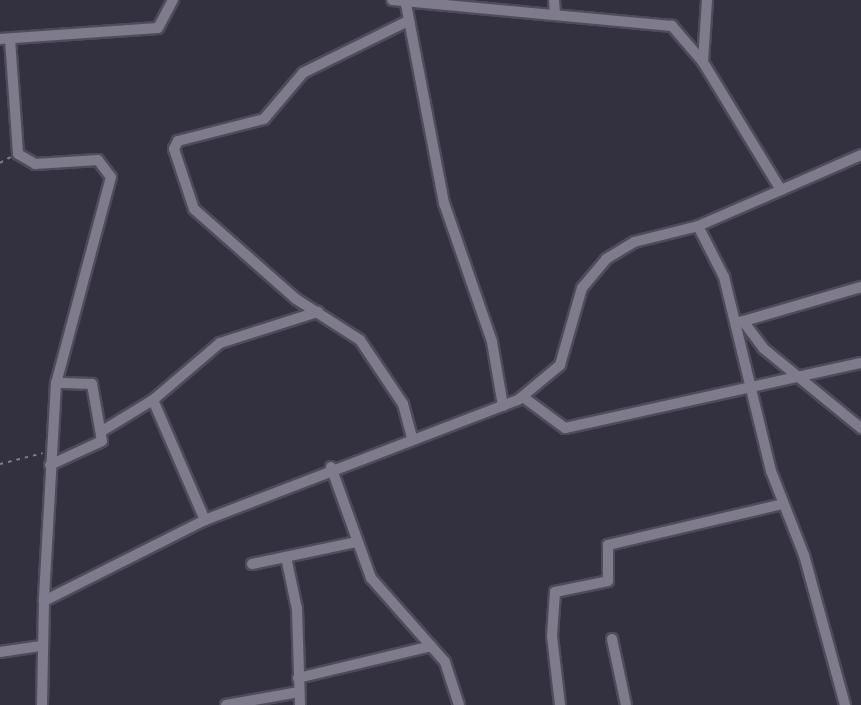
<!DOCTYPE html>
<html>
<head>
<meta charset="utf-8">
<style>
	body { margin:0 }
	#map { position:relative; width:861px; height:705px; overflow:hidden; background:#333040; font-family:"Sofia Sans Condensed",sans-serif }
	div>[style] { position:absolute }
	.path>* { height:2px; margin-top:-1px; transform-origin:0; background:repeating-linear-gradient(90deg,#817f8c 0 3.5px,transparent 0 8.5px) }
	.roads { filter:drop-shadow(2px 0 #4f4c59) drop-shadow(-2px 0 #4f4c59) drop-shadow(0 2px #4f4c59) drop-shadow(0 -2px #4f4c59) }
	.minor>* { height:10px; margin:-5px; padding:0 5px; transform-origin:5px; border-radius:5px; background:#7f7b8d }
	span { translate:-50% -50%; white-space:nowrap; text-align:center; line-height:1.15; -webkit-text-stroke:5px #292635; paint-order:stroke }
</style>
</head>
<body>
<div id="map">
	<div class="path">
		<div style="left:0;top:163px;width:13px;rotate:-29deg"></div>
		<div style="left:0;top:464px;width:44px;rotate:-14.3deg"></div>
	</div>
	<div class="roads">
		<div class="minor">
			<div style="left:554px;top:0;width:15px;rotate:86deg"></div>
			<div style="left:406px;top:4px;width:203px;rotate:79.2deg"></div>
			<div style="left:444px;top:203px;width:147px;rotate:70.9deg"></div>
			<div style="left:492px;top:342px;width:65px;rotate:80.2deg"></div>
			<div style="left:408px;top:21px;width:117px;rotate:153.7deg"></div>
			<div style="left:303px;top:73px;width:60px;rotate:130.3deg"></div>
			<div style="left:264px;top:119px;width:89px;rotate:165.7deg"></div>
			<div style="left:178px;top:141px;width:9px;rotate:117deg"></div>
			<div style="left:174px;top:149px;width:63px;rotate:71.6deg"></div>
			<div style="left:194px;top:209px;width:136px;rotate:41.4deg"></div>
			<div style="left:296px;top:299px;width:76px;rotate:32.6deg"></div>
			<div style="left:360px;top:340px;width:77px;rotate:56.1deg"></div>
			<div style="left:403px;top:404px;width:34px;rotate:75deg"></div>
			<div style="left:0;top:39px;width:158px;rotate:-4deg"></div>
			<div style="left:158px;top:28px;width:32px;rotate:-62deg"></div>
			<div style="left:10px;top:39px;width:115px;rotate:86deg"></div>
			<div style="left:18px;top:154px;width:20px;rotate:30deg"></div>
			<div style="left:35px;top:164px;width:63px;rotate:-3.6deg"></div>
			<div style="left:98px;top:160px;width:21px;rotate:53deg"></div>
			<div style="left:111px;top:177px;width:213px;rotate:104.9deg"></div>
			<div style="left:56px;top:383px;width:218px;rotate:93.2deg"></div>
			<div style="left:703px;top:62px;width:62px;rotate:-86.3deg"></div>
			<div style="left:781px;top:190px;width:87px;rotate:-23.6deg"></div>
			<div style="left:698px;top:226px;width:57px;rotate:63deg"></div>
			<div style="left:724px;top:277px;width:200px;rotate:76.4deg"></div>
			<div style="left:771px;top:471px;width:90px;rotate:68.6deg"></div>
			<div style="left:804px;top:555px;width:156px;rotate:74.7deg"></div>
			<div style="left:743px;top:321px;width:34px;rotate:53deg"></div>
			<div style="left:763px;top:348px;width:127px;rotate:39.2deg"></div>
			<div style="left:737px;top:323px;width:129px;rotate:-16.2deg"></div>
			<div style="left:523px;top:397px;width:52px;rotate:36.4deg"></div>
			<div style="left:565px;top:428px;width:303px;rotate:-12.4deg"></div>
			<div style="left:153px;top:400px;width:131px;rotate:66.6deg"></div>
			<div style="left:102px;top:431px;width:60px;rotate:-31.3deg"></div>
			<div style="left:153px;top:400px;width:88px;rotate:-40.4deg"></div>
			<div style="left:220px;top:343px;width:103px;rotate:-17.6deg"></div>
			<div style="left:50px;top:465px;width:57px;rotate:-24.8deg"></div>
			<div style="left:102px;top:441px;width:58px;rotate:-100deg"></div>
			<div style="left:92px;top:384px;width:36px;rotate:-178deg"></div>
			<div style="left:331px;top:467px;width:118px;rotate:70.2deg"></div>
			<div style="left:371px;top:578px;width:112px;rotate:48.6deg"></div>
			<div style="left:445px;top:662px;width:45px;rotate:72deg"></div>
			<div style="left:286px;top:557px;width:53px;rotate:78.1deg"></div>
			<div style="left:297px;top:609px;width:96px;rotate:88.2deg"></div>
			<div style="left:252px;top:564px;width:106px;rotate:-11.9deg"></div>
			<div style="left:612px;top:639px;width:67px;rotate:78deg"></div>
			<div style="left:0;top:652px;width:40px;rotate:-8.5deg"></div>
			<div style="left:298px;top:678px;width:137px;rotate:-13.5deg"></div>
			<div style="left:42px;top:705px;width:104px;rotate:-88.9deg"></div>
			<div style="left:44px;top:601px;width:180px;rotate:-26.7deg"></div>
			<div style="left:205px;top:520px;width:335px;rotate:-21deg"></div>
			<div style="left:518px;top:400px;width:55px;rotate:-39.8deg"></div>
			<div style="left:560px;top:365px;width:80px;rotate:-74.1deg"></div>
			<div style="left:582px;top:288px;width:38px;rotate:-50deg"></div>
			<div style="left:606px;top:259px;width:33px;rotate:-31deg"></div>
			<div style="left:634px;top:242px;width:66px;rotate:-14deg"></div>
			<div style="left:698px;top:226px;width:90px;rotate:-23.4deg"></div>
			<div style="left:781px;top:190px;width:150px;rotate:-121.4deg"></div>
			<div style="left:703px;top:62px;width:48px;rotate:-130.7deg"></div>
			<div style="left:672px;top:26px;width:281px;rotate:-174.7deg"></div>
			<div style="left:226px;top:705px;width:74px;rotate:-10.1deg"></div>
			<div style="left:560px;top:705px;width:69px;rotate:-96.6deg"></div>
			<div style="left:552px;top:636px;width:44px;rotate:-86.1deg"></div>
			<div style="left:555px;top:592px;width:54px;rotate:-11.7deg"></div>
			<div style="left:608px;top:581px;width:36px;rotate:-90deg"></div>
			<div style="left:608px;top:545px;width:180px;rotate:-13.2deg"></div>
		</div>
	</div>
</div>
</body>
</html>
